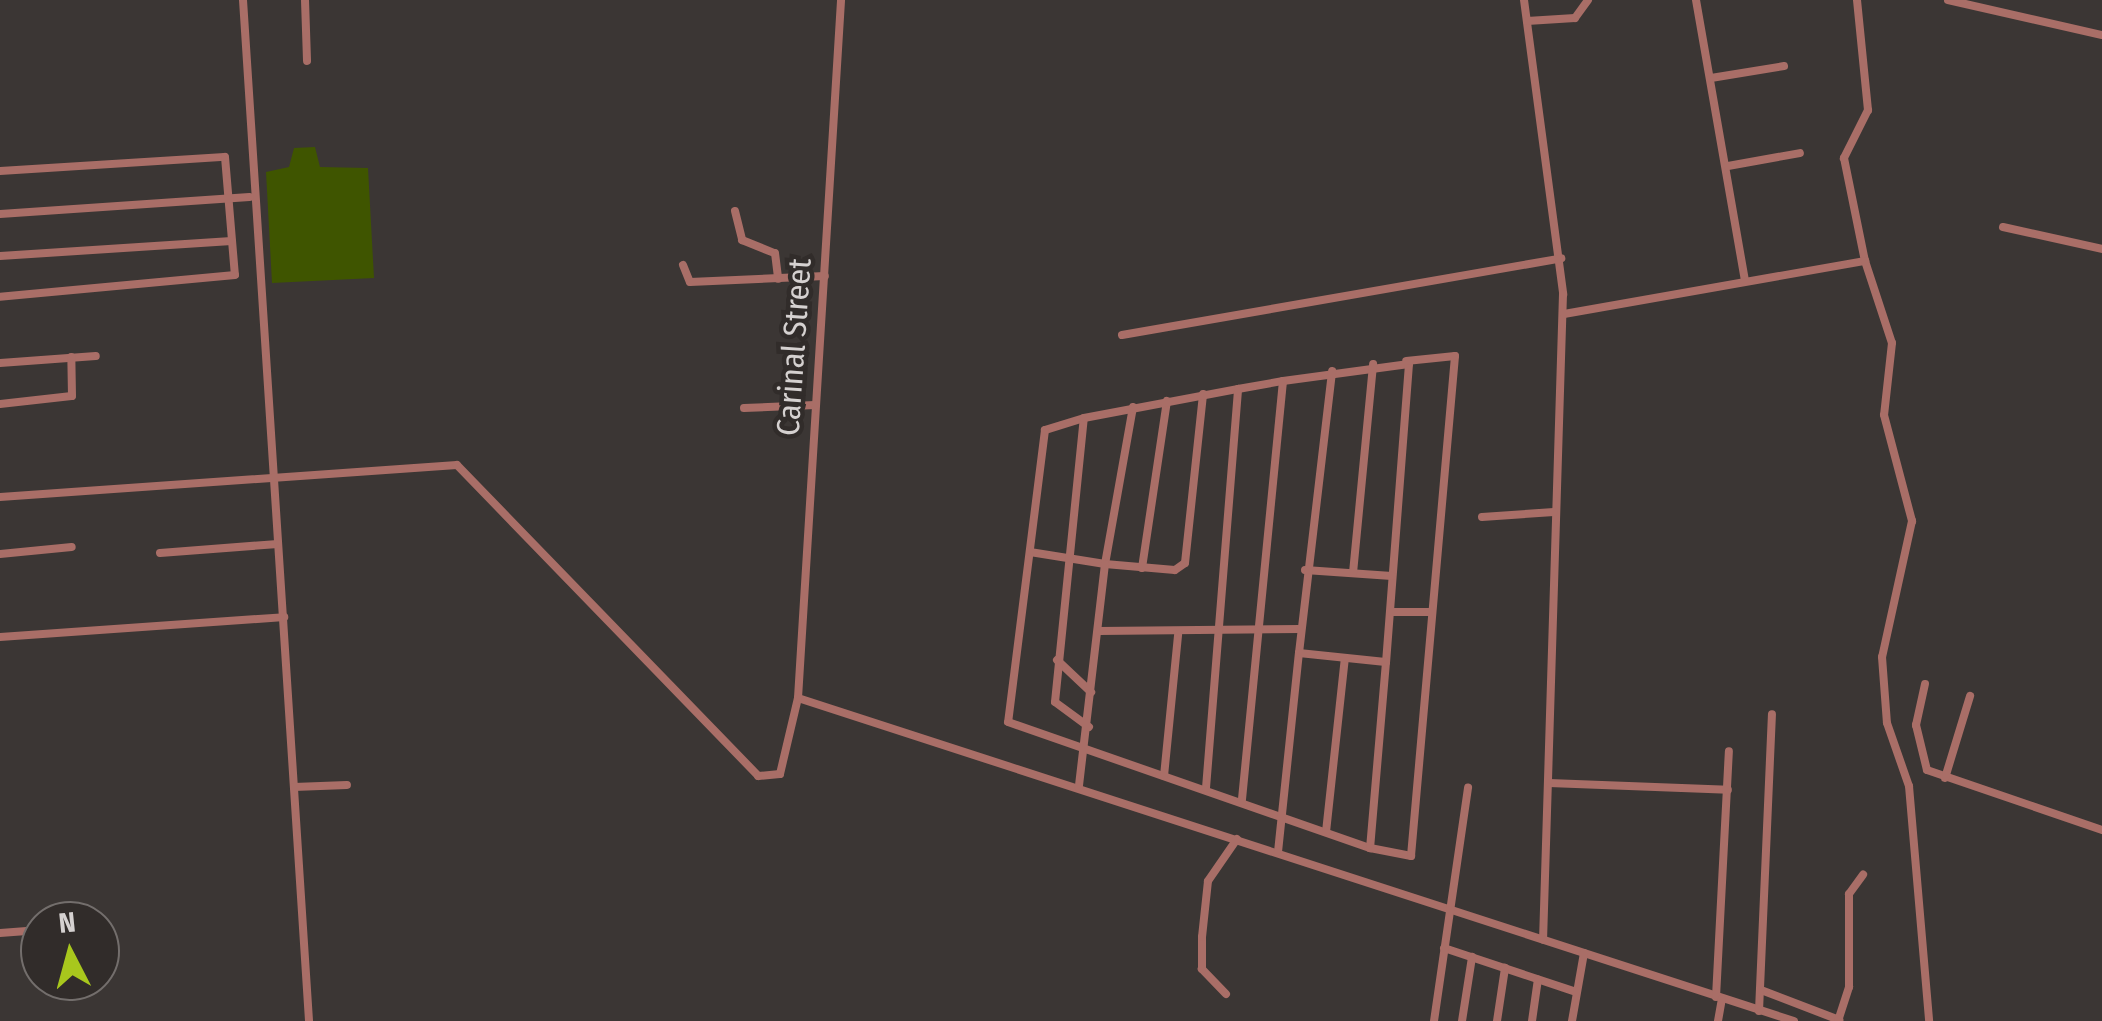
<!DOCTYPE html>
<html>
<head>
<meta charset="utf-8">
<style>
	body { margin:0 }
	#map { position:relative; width:2102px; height:1021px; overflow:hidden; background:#3b3634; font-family:"Fira Sans Condensed",sans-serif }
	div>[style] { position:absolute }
	.green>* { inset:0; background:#3f5500 }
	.minor>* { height:8px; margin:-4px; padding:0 4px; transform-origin:4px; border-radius:4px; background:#a96e67 }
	span { translate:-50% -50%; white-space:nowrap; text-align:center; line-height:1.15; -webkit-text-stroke:9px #312c2a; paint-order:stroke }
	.street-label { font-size:32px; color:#d5d1d0 }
	.north { position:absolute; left:20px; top:901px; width:100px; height:100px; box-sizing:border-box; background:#312c2a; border:2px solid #736e6c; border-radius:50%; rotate:354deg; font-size:28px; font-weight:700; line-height:40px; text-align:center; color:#d5d1d0 }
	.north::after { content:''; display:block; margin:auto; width:35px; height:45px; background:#a8c71d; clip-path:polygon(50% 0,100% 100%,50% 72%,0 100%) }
</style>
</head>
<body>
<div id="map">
	<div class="green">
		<div style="clip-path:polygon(315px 147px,320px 167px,368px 168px,374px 278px,272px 283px,266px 172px,289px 167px,294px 148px)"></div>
	</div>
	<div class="minor">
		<div style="left:243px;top:0;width:1023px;rotate:86.3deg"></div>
		<div style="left:305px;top:0;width:61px;rotate:88.1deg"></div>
		<div style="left:1524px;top:0;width:297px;rotate:82.4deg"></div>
		<div style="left:1563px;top:294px;width:646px;rotate:91.77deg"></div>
		<div style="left:1696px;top:0;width:284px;rotate:80.1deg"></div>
		<div style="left:1857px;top:0;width:111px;rotate:84.3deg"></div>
		<div style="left:1868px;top:110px;width:54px;rotate:116.6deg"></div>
		<div style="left:1844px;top:158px;width:105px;rotate:78.5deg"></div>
		<div style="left:1948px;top:0;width:158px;rotate:12.8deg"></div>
		<div style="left:1527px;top:21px;width:48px;rotate:-3.6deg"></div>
		<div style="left:1575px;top:18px;width:22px;rotate:-54deg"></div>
		<div style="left:1711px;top:78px;width:74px;rotate:-9.3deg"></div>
		<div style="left:1728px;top:166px;width:73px;rotate:-10.2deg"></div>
		<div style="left:0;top:171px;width:225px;rotate:-3.6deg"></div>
		<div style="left:225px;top:157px;width:118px;rotate:85.2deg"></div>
		<div style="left:235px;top:275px;width:236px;rotate:174.7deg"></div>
		<div style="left:735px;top:211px;width:30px;rotate:76deg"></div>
		<div style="left:742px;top:240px;width:35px;rotate:22deg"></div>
		<div style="left:775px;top:253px;width:26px;rotate:83deg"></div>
		<div style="left:0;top:214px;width:250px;rotate:-3.9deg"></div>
		<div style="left:2003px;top:227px;width:101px;rotate:12.5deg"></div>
		<div style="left:0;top:256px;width:232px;rotate:-3.7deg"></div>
		<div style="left:683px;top:265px;width:18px;rotate:68deg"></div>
		<div style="left:690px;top:282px;width:135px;rotate:-2.5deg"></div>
		<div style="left:1564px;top:314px;width:306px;rotate:-10deg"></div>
		<div style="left:1865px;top:261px;width:86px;rotate:71.8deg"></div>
		<div style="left:1892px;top:343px;width:72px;rotate:96.3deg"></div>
		<div style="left:1884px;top:415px;width:110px;rotate:75.2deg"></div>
		<div style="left:1912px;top:521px;width:139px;rotate:102.4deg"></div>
		<div style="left:1882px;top:657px;width:66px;rotate:85.7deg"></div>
		<div style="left:1887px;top:723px;width:67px;rotate:70.8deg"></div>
		<div style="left:1909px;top:786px;width:236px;rotate:85.1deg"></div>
		<div style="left:1122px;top:335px;width:446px;rotate:-9.9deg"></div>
		<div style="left:0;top:363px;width:96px;rotate:-4.2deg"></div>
		<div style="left:1283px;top:381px;width:127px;rotate:-7.7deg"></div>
		<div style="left:1409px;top:364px;width:299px;rotate:94.4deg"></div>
		<div style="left:0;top:404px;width:72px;rotate:-6.3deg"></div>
		<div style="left:72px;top:396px;width:39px;rotate:-91deg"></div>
		<div style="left:1133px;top:407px;width:159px;rotate:100.1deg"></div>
		<div style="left:1105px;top:564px;width:70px;rotate:4.9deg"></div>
		<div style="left:1175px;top:570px;width:12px;rotate:-35deg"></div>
		<div style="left:1185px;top:563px;width:170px;rotate:-83.9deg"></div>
		<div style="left:744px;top:408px;width:71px;rotate:-2.4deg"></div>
		<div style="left:1084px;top:418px;width:41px;rotate:162.9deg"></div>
		<div style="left:1045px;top:430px;width:294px;rotate:97.2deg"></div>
		<div style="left:1008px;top:722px;width:383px;rotate:19.2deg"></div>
		<div style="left:0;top:497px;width:458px;rotate:-4deg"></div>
		<div style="left:457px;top:465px;width:433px;rotate:45.9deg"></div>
		<div style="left:758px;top:776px;width:22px;rotate:-5deg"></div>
		<div style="left:780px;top:774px;width:78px;rotate:-76.7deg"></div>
		<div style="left:798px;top:698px;width:1047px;rotate:17.97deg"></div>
		<div style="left:1482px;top:517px;width:72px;rotate:-4deg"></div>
		<div style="left:1030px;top:552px;width:76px;rotate:9.1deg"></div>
		<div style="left:1105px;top:564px;width:225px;rotate:96.7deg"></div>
		<div style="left:160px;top:553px;width:118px;rotate:-4.4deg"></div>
		<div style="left:0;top:554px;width:72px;rotate:-5.6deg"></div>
		<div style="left:1142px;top:568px;width:169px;rotate:-81.5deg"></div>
		<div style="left:1305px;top:570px;width:87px;rotate:3.9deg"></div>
		<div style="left:1353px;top:573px;width:210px;rotate:-84.5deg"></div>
		<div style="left:1391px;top:612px;width:41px"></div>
		<div style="left:1099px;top:631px;width:201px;rotate:-0.6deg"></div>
		<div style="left:0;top:637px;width:285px;rotate:-4deg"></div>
		<div style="left:1299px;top:653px;width:284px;rotate:-83.3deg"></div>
		<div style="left:1057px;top:660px;width:47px;rotate:43.3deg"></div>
		<div style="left:1925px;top:684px;width:42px;rotate:102.4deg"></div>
		<div style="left:1916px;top:725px;width:46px;rotate:76.3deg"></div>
		<div style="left:1927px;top:770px;width:185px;rotate:18.9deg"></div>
		<div style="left:798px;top:698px;width:699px;rotate:-86.47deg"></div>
		<div style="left:1089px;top:727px;width:42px;rotate:-143.7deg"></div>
		<div style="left:1055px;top:702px;width:285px;rotate:-84.2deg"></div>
		<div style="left:1084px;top:418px;width:157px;rotate:-10.7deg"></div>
		<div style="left:1164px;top:776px;width:142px;rotate:-84.3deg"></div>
		<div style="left:1945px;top:778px;width:86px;rotate:-73deg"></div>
		<div style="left:1549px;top:783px;width:179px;rotate:2.2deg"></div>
		<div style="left:294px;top:787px;width:53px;rotate:-2.2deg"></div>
		<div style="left:1206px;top:788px;width:400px;rotate:-85.4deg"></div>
		<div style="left:1238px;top:389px;width:46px;rotate:-10.1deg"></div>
		<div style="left:1283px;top:381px;width:422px;rotate:95.6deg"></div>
		<div style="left:1326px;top:832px;width:175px;rotate:-83.8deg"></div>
		<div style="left:1278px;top:852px;width:200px;rotate:-84deg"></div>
		<div style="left:1299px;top:653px;width:87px;rotate:5.9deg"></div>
		<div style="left:1386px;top:662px;width:187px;rotate:94.9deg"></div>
		<div style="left:1370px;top:848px;width:42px;rotate:11deg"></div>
		<div style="left:1411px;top:856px;width:502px;rotate:-84.97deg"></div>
		<div style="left:1455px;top:356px;width:49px;rotate:174.2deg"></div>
		<div style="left:0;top:933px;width:40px;rotate:-4.3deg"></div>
		<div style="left:1444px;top:948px;width:139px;rotate:18.4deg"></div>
		<div style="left:1761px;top:990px;width:84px;rotate:21deg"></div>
		<div style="left:1226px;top:994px;width:35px;rotate:-134deg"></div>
		<div style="left:1202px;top:969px;width:32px;rotate:-90deg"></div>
		<div style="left:1202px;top:937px;width:56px;rotate:-83.9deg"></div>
		<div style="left:1208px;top:881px;width:51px;rotate:-55.4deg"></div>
		<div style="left:1716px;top:997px;width:246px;rotate:-87deg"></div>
		<div style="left:1759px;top:1011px;width:297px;rotate:-87.5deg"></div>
		<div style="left:1434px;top:1021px;width:236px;rotate:-81.7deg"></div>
		<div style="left:1462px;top:1021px;width:65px;rotate:-81.1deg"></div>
		<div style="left:1497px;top:1021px;width:54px;rotate:-81.4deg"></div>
		<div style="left:1532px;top:1021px;width:42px;rotate:-81.9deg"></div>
		<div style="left:1572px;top:1021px;width:69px;rotate:-80deg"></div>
		<div style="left:1718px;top:1021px;width:22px;rotate:-80deg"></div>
		<div style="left:1838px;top:1021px;width:36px;rotate:-72deg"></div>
		<div style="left:1849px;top:987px;width:93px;rotate:-90deg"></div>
		<div style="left:1849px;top:894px;width:24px;rotate:-54deg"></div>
	</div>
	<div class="street-label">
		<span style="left:794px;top:347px;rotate:-86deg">Carinal Street</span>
	</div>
	<div class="north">N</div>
</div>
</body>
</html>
